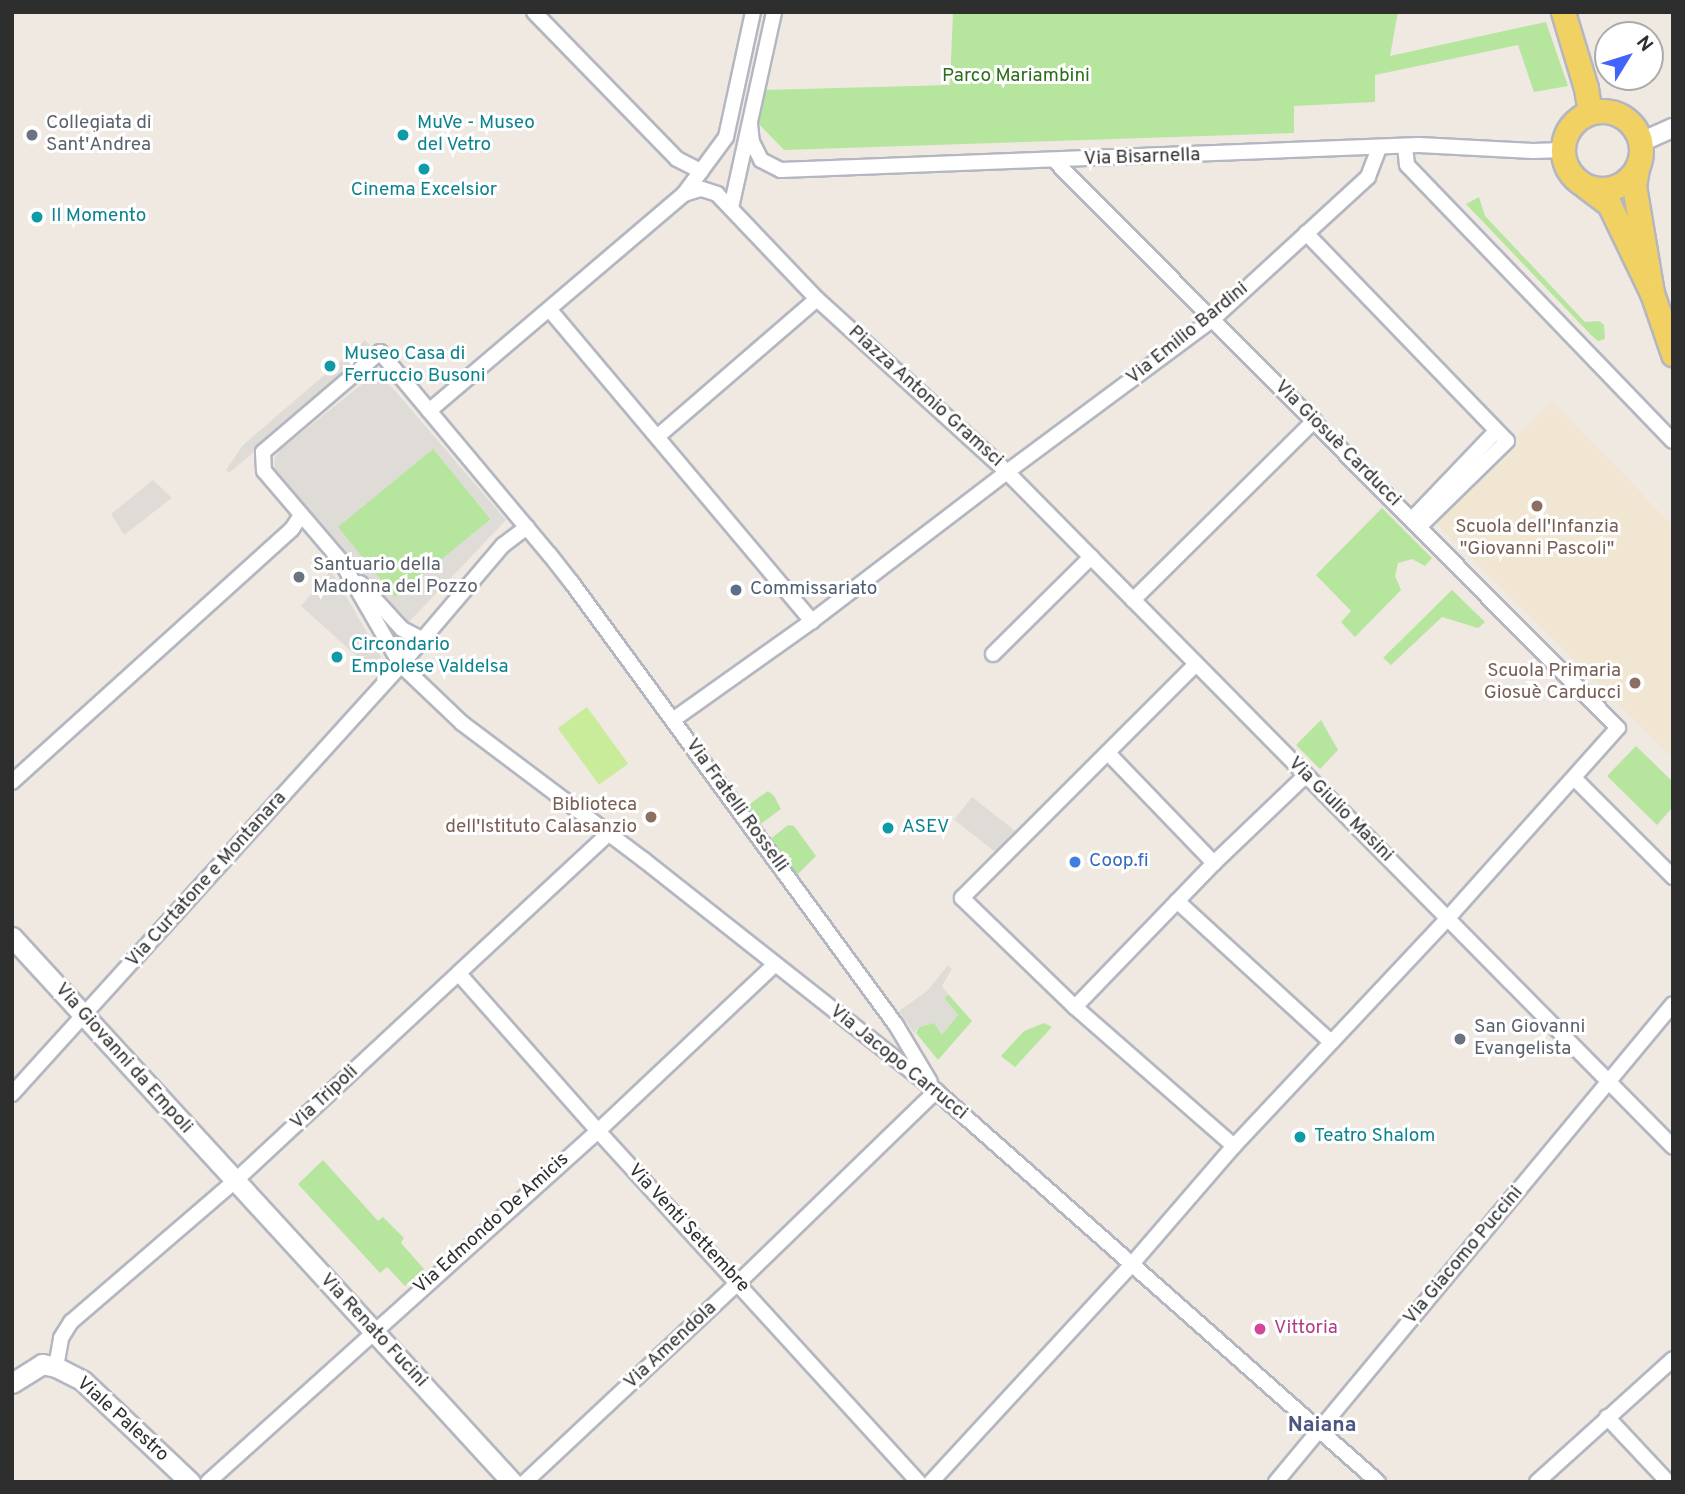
<!DOCTYPE html>
<html>
<head>
<meta charset="utf-8">
<style>
	body { margin:0 }
	#map { position:relative; width:1685px; height:1494px; overflow:hidden; background:#efe9e1; font-family:Overpass,sans-serif }
	div>[style] { position:absolute }
	.education>* { inset:0; background:#f0e6d1 }
	.green>* { inset:0; background:#b6e59e; transform-origin:0 0 }
	.pitch>* { inset:0; background:#c9ec9a; transform-origin:0 0 }
	.plaza>* { inset:0; background:#dfdcd8; transform-origin:0 0 }
	.roads { filter:drop-shadow(2px 0 #b4b7c1) drop-shadow(-2px 0 #b4b7c1) drop-shadow(0 2px #b4b7c1) drop-shadow(0 -2px #b4b7c1) }
	.minor>* { height:14px; margin:-7px; padding:0 7px; transform-origin:7px; border-radius:7px; background:#fff }
	.tertiary>* { height:18px; margin:-9px; padding:0 9px; transform-origin:9px; border-radius:9px; background:#fff }
	.secondary>* { height:19px; margin:-9.5px; padding:0 9.5px; transform-origin:9.5px; border-radius:9.5px; background:#fff }
	.primary>* { height:23px; margin:-11.5px; padding:0 11.5px; transform-origin:11.5px; border-radius:11.5px; background:#f2d163 }
	.primary>.ring { margin:-11.5px; padding:0; box-sizing:content-box; background:none; border:23px solid #f2d163; border-radius:50% }
	.dots>* { width:19px; height:19px; translate:-50% -50%; box-sizing:border-box; border:4px solid #fff; border-radius:50% }
	span { translate:-50% -50%; white-space:nowrap; text-align:center; line-height:1.15; -webkit-text-stroke:6px #fff; paint-order:stroke }
	.park-label { font-size:19px; color:#2c6e1b }
	.worship-label { font-size:19px; color:#5b616d }
	.left { translate:0 -50%; text-align:left }
	.culture-label { font-size:19px; color:#0d838f }
	.street-label { font-size:19px; color:#2e2e2e }
	.education-label { font-size:19px; color:#785e54 }
	.right { translate:-100% -50%; text-align:right }
	.service-label { font-size:19px; color:#4e5e75 }
	.shop-label { font-size:19px; color:#366cbe }
	.hotel-label { font-size:19px; color:#b23c85 }
	.neighbourhood-label { font-size:21px; color:#4d5680; font-weight:700 }
	.frame { position:absolute; inset:0; border:14px solid #2e2e2e; pointer-events:none }
	.north { position:absolute; left:1594px; top:21px; width:70px; height:70px; box-sizing:border-box; background:#fff; border:2px solid #ababab; border-radius:50%; rotate:52deg; font-size:19px; font-weight:700; line-height:28px; text-align:center; color:#2e2e2e }
	.north::after { content:''; display:block; margin:auto; width:24px; height:32px; background:#4264fb; clip-path:polygon(50% 0,100% 100%,50% 72%,0 100%) }
</style>
</head>
<body>
<div id="map">
	<div class="education">
		<div style="clip-path:polygon(1552px 401px,1673px 526px,1673px 758px,1436px 523px,1519px 445px,1514px 439px)"></div>
	</div>
	<div class="green">
		<div style="clip-path:polygon(953px 12px,1398px 12px,1390px 56px,1546px 22px,1568px 86px,1534px 92px,1518px 45px,1375px 75px,1375px 102px,1294px 106px,1294px 133px,784px 150px,757px 122px,763px 90px,950px 85px)"></div>
		<div style="clip-path:polygon(1479px 197px,1485px 216px,1585px 322px,1599px 321px,1604px 325px,1605px 339px,1598px 341px,1591px 335px,1466px 204px)"></div>
		<div style="left:433px;top:448px;width:92px;height:124px;rotate:51deg"></div>
		<div style="clip-path:polygon(1382px 508px,1432px 558px,1425px 566px,1412px 559px,1398px 563px,1395px 576px,1401px 590px,1355px 637px,1341px 622px,1351px 611px,1316px 575px)"></div>
		<div style="clip-path:polygon(1452px 590px,1485px 622px,1478px 628px,1442px 617px,1391px 665px,1383px 658px)"></div>
		<div style="clip-path:polygon(1321px 720px,1338px 750px,1320px 769px,1296px 745px)"></div>
		<div style="clip-path:polygon(1636px 746px,1673px 782px,1673px 807px,1657px 825px,1607px 776px)"></div>
		<div style="clip-path:polygon(768px 791px,774px 796px,781px 809px,754px 829px,740px 811px)"></div>
		<div style="clip-path:polygon(788px 825px,794px 826px,816px 856px,791px 881px,764px 844px)"></div>
		<div style="clip-path:polygon(948px 994px,972px 1021px,938px 1060px,916px 1033px,919px 1027px,958px 1015px,944px 998px)"></div>
		<div style="clip-path:polygon(1044px 1023px,1052px 1027px,1015px 1067px,1001px 1056px,1024px 1031px)"></div>
		<div style="clip-path:polygon(323px 1160px,378px 1221px,383px 1217px,404px 1238px,401px 1243px,424px 1269px,405px 1286px,387px 1267px,380px 1273px,298px 1184px)"></div>
	</div>
	<div class="pitch">
		<div style="left:587px;top:707px;width:70px;height:36px;rotate:54deg"></div>
	</div>
	<div class="plaza">
		<div style="clip-path:polygon(365px 340px,375px 351px,229px 473px,226px 470px,243px 445px)"></div>
		<div style="clip-path:polygon(evenodd,381px 379px,390px 385px,506px 520px,406px 625px,278px 477px,274px 467px,275px 457px,281px 449px,367px 380px,381px 379px,433px 449px,491px 519px,395px 597px,338px 527px,433px 449px)"></div>
		<div style="clip-path:polygon(153px 480px,172px 498px,124px 535px,111px 514px)"></div>
		<div style="clip-path:polygon(331px 570px,381px 657px,372px 670px,301px 606px)"></div>
		<div style="left:972px;top:797px;width:65px;height:29px;rotate:38deg"></div>
		<div style="clip-path:polygon(948px 965px,952px 969px,942px 986px,948px 994px,944px 998px,958px 1015px,942px 1035px,934px 1023px,919px 1027px,914px 1033px,899px 1011px,927px 991px)"></div>
	</div>
	<div class="roads">
		<div class="minor">
			<div style="left:534px;top:12px;width:205px;rotate:45.8deg"></div>
			<div style="left:677px;top:159px;width:27px;rotate:27deg"></div>
			<div style="left:750px;top:124px;width:18px;rotate:84deg"></div>
			<div style="left:752px;top:142px;width:20px;rotate:63deg"></div>
			<div style="left:761px;top:160px;width:22px;rotate:27deg"></div>
			<div style="left:781px;top:170px;width:638px;rotate:-2.24deg"></div>
			<div style="left:1419px;top:145px;width:114px;rotate:3deg"></div>
			<div style="left:1533px;top:151px;width:30px;rotate:-2deg"></div>
			<div style="left:1405px;top:146px;width:19px;rotate:84deg"></div>
			<div style="left:1407px;top:165px;width:383px;rotate:46.1deg"></div>
			<div style="left:1379px;top:148px;width:31px;rotate:111deg"></div>
			<div style="left:1368px;top:177px;width:210px;rotate:137.5deg"></div>
			<div style="left:1213px;top:319px;width:257px;rotate:143.4deg"></div>
			<div style="left:1007px;top:472px;width:948px;rotate:45.38deg"></div>
			<div style="left:684px;top:194px;width:71px;rotate:-53.6deg"></div>
			<div style="left:726px;top:137px;width:128px;rotate:-77.8deg"></div>
			<div style="left:731px;top:208px;width:201px;rotate:-77.6deg"></div>
			<div style="left:1306px;top:233px;width:289px;rotate:46deg"></div>
			<div style="left:1507px;top:441px;width:123px;rotate:135.7deg"></div>
			<div style="left:550px;top:310px;width:407px;rotate:49.9deg"></div>
			<div style="left:429px;top:411px;width:335px;rotate:-40.4deg"></div>
			<div style="left:684px;top:194px;width:9px;rotate:-18deg"></div>
			<div style="left:693px;top:191px;width:9px;rotate:-13deg"></div>
			<div style="left:702px;top:189px;width:16px;rotate:18deg"></div>
			<div style="left:717px;top:194px;width:145px;rotate:46.4deg"></div>
			<div style="left:657px;top:437px;width:211px;rotate:-40.8deg"></div>
			<div style="left:817px;top:299px;width:257px;rotate:42.3deg"></div>
			<div style="left:1007px;top:472px;width:245px;rotate:142.6deg"></div>
			<div style="left:812px;top:621px;width:169px;rotate:144.6deg"></div>
			<div style="left:1412px;top:519px;width:122px;rotate:-46.3deg"></div>
			<div style="left:527px;top:527px;width:30px;rotate:143deg"></div>
			<div style="left:503px;top:545px;width:157px;rotate:130.4deg"></div>
			<div style="left:401px;top:665px;width:120px;rotate:-120deg"></div>
			<div style="left:341px;top:561px;width:118px;rotate:-130.5deg"></div>
			<div style="left:264px;top:471px;width:19px;rotate:-93deg"></div>
			<div style="left:263px;top:452px;width:154px;rotate:-40.5deg"></div>
			<div style="left:380px;top:352px;width:265px;rotate:50.1deg"></div>
			<div style="left:550px;top:555px;width:36px;rotate:52deg"></div>
			<div style="left:572px;top:583px;width:548px;rotate:53.76deg"></div>
			<div style="left:896px;top:1025px;width:66px;rotate:59.2deg"></div>
			<div style="left:360px;top:583px;width:62px;rotate:47.6deg"></div>
			<div style="left:402px;top:629px;width:22px;rotate:27deg"></div>
			<div style="left:1133px;top:600px;width:255px;rotate:-44.7deg"></div>
			<div style="left:993px;top:654px;width:138px;rotate:-44.7deg"></div>
			<div style="left:1196px;top:664px;width:331px;rotate:135deg"></div>
			<div style="left:962px;top:898px;width:157px;rotate:44deg"></div>
			<div style="left:1075px;top:1007px;width:211px;rotate:41.2deg"></div>
			<div style="left:1108px;top:753px;width:153px;rotate:46.1deg"></div>
			<div style="left:1575px;top:779px;width:139px;rotate:45deg"></div>
			<div style="left:12px;top:782px;width:377px;rotate:-42.1deg"></div>
			<div style="left:292px;top:529px;width:17px;rotate:-57deg"></div>
			<div style="left:1177px;top:901px;width:209px;rotate:42.5deg"></div>
			<div style="left:460px;top:975px;width:208px;rotate:48.5deg"></div>
			<div style="left:598px;top:1131px;width:476px;rotate:47.6deg"></div>
			<div style="left:1075px;top:1007px;width:200px;rotate:-46deg"></div>
			<div style="left:1214px;top:863px;width:127px;rotate:-43.7deg"></div>
			<div style="left:12px;top:1094px;width:579px;rotate:-47.8deg"></div>
			<div style="left:401px;top:665px;width:84px;rotate:43.6deg"></div>
			<div style="left:462px;top:723px;width:228px;rotate:37deg"></div>
			<div style="left:644px;top:860px;width:372px;rotate:38.3deg"></div>
			<div style="left:936px;top:1091px;width:590px;rotate:41.5deg"></div>
			<div style="left:56px;top:1367px;width:29px;rotate:-80deg"></div>
			<div style="left:61px;top:1338px;width:19px;rotate:-58deg"></div>
			<div style="left:71px;top:1322px;width:216px;rotate:-40.7deg"></div>
			<div style="left:235px;top:1181px;width:509px;rotate:-42.93deg"></div>
			<div style="left:1607px;top:1417px;width:89px;rotate:46.8deg"></div>
			<div style="left:208px;top:1482px;width:525px;rotate:-41.99deg"></div>
			<div style="left:598px;top:1131px;width:243px;rotate:-43.3deg"></div>
			<div style="left:525px;top:1482px;width:291px;rotate:-43.1deg"></div>
			<div style="left:738px;top:1283px;width:276px;rotate:-44.1deg"></div>
			<div style="left:931px;top:1482px;width:297px;rotate:-47.3deg"></div>
			<div style="left:1132px;top:1264px;width:156px;rotate:-49.2deg"></div>
			<div style="left:1234px;top:1146px;width:311px;rotate:-46.8deg"></div>
			<div style="left:1447px;top:919px;width:256px;rotate:-48.2deg"></div>
			<div style="left:1618px;top:728px;width:799px;rotate:-134.8deg"></div>
			<div style="left:1276px;top:1482px;width:621px;rotate:-50.29deg"></div>
			<div style="left:1537px;top:1482px;width:183px;rotate:-42.1deg"></div>
		</div>
		<div class="tertiary">
			<div style="left:1641px;top:142px;width:35px;rotate:-24deg"></div>
		</div>
		<div class="secondary">
			<div style="left:12px;top:937px;width:740px;rotate:47.47deg"></div>
			<div style="left:12px;top:1383px;width:36px;rotate:-32deg"></div>
			<div style="left:42px;top:1364px;width:14px;rotate:12deg"></div>
			<div style="left:56px;top:1367px;width:30px;rotate:27deg"></div>
			<div style="left:83px;top:1381px;width:147px;rotate:43.3deg"></div>
		</div>
		<div class="primary">
			<div style="left:1563px;top:12px;width:79px;rotate:73.2deg"></div>
			<div style="left:1586px;top:88px;width:24px;rotate:81deg"></div>
			<div class="ring" style="left:1563px;top:111px;width:55px;height:55px"></div>
			<div style="left:1585px;top:186px;width:30px;rotate:37deg"></div>
			<div style="left:1609px;top:204px;width:99px;rotate:64.2deg"></div>
			<div style="left:1652px;top:293px;width:109px;rotate:-99.5deg"></div>
			<div style="left:1634px;top:186px;width:17px;rotate:-80deg"></div>
			<div style="left:1652px;top:293px;width:65px;rotate:71deg"></div>
		</div>
	</div>
	<div class="dots">
		<div style="left:32px;top:135px;background:#6b7280"></div>
		<div style="left:403px;top:135px;background:#0f9aa8"></div>
		<div style="left:424px;top:169px;background:#0f9aa8"></div>
		<div style="left:37px;top:217px;background:#0f9aa8"></div>
		<div style="left:330px;top:366px;background:#0f9aa8"></div>
		<div style="left:1537px;top:506px;background:#8d6e63"></div>
		<div style="left:299px;top:577px;background:#6b7280"></div>
		<div style="left:736px;top:590px;background:#5c6f8a"></div>
		<div style="left:337px;top:657px;background:#0f9aa8"></div>
		<div style="left:1635px;top:683px;background:#8d6e63"></div>
		<div style="left:651px;top:817px;background:#8d6e63"></div>
		<div style="left:888px;top:828px;background:#0f9aa8"></div>
		<div style="left:1075px;top:862px;background:#3f7fe0"></div>
		<div style="left:1460px;top:1039px;background:#6b7280"></div>
		<div style="left:1300px;top:1137px;background:#0f9aa8"></div>
		<div style="left:1260px;top:1329px;background:#d1479c"></div>
	</div>
	<div class="park-label">
		<span style="left:1016px;top:77px">Parco Mariambini</span>
	</div>
	<div class="worship-label">
		<span class="left" style="left:46px;top:135px">Collegiata di<br>Sant'Andrea</span>
		<span class="left" style="left:313px;top:577px">Santuario della<br>Madonna del Pozzo</span>
		<span class="left" style="left:1474px;top:1039px">San Giovanni<br>Evangelista</span>
	</div>
	<div class="culture-label">
		<span class="left" style="left:417px;top:135px">MuVe - Museo<br>del Vetro</span>
		<span style="left:424px;top:191px">Cinema Excelsior</span>
		<span class="left" style="left:51px;top:217px">Il Momento</span>
		<span class="left" style="left:344px;top:366px">Museo Casa di<br>Ferruccio Busoni</span>
		<span class="left" style="left:351px;top:657px">Circondario<br>Empolese Valdelsa</span>
		<span class="left" style="left:902px;top:828px">ASEV</span>
		<span class="left" style="left:1314px;top:1137px">Teatro Shalom</span>
	</div>
	<div class="street-label">
		<span style="left:1142px;top:158px;rotate:-2deg">Via Bisarnella</span>
		<span style="left:1188px;top:334px;rotate:-39deg">Via Emilio Bardini</span>
		<span style="left:925px;top:397px;rotate:42deg">Piazza Antonio Gramsci</span>
		<span style="left:1337px;top:444px;rotate:45deg">Via Giosuè Carducci</span>
		<span style="left:736px;top:806px;rotate:54deg">Via Fratelli Rosselli</span>
		<span style="left:1340px;top:810px;rotate:45deg">Via Giulio Masini</span>
		<span style="left:207px;top:880px;rotate:-48deg">Via Curtatone e Montanara</span>
		<span style="left:123px;top:1059px;rotate:48deg">Via Giovanni da Empoli</span>
		<span style="left:898px;top:1063px;rotate:39deg">Via Jacopo Carrucci</span>
		<span style="left:325px;top:1098px;rotate:-43deg">Via Tripoli</span>
		<span style="left:492px;top:1224px;rotate:-42deg">Via Edmondo De Amicis</span>
		<span style="left:688px;top:1229px;rotate:47deg">Via Venti Settembre</span>
		<span style="left:1464px;top:1256px;rotate:-50deg">Via Giacomo Puccini</span>
		<span style="left:373px;top:1331px;rotate:47deg">Via Renato Fucini</span>
		<span style="left:671px;top:1346px;rotate:-43deg">Via Amendola</span>
		<span style="left:122px;top:1420px;rotate:42deg">Viale Palestro</span>
	</div>
	<div class="education-label">
		<span style="left:1537px;top:539px">Scuola dell'Infanzia<br>"Giovanni Pascoli"</span>
		<span class="right" style="left:1621px;top:683px">Scuola Primaria<br>Giosuè Carducci</span>
		<span class="right" style="left:637px;top:817px">Biblioteca<br>dell'Istituto Calasanzio</span>
	</div>
	<div class="service-label">
		<span class="left" style="left:750px;top:590px">Commissariato</span>
	</div>
	<div class="shop-label">
		<span class="left" style="left:1089px;top:862px">Coop.fi</span>
	</div>
	<div class="hotel-label">
		<span class="left" style="left:1274px;top:1329px">Vittoria</span>
	</div>
	<div class="neighbourhood-label">
		<span style="left:1322px;top:1426px">Naiana</span>
	</div>
	<div class="frame"></div>
	<div class="north">N</div>
</div>
</body>
</html>
